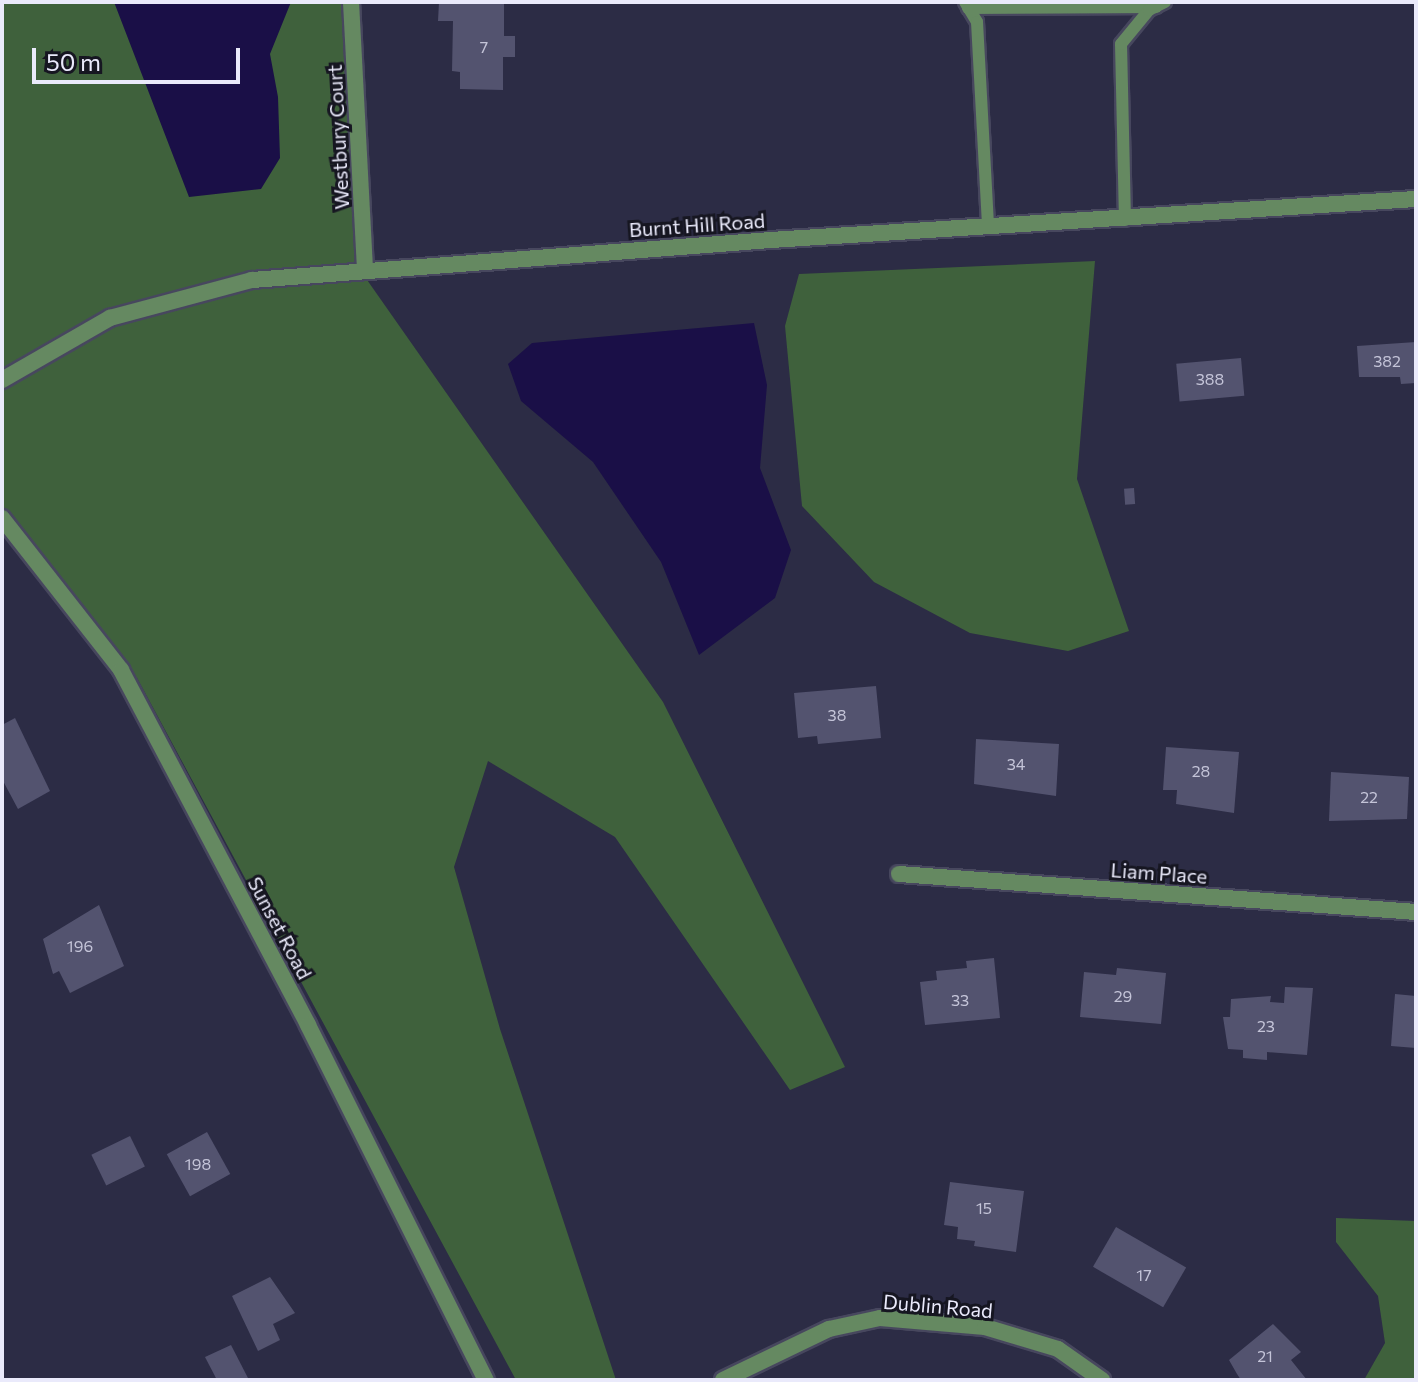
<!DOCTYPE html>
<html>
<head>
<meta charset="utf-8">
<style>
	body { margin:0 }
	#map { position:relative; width:1418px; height:1382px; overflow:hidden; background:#2c2c45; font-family:Commissioner,sans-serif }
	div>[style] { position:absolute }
	.green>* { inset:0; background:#3f613c }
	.water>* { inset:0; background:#1a0f47 }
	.building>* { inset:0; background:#53536f; transform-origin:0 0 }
	.roads { filter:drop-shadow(2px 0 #47475e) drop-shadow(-2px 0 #47475e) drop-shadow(0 2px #47475e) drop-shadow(0 -2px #47475e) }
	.service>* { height:12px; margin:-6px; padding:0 6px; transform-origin:6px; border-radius:6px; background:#658961 }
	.minor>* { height:16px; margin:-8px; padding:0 8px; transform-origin:8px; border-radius:8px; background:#658961 }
	.tertiary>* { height:16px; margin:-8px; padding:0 8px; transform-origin:8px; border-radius:8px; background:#658961 }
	span { translate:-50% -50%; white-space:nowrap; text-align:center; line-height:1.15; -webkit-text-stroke:6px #161621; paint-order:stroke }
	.number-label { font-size:16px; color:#c4c4d8 }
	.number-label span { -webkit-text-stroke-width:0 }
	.street-label { font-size:20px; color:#eaeafb }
	.frame { position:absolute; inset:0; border:4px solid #eaeafb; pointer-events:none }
	.scale { position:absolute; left:32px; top:48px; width:208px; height:36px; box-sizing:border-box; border:4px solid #eaeafb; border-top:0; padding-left:10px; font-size:24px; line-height:28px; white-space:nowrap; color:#eaeafb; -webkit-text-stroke:6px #161621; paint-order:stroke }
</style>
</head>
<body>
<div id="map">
	<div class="green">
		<div style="clip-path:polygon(2px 2px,350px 2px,365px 277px,663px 702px,845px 1067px,790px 1090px,615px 837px,488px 761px,454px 867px,500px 1029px,616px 1380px,516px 1380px,137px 678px,2px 511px)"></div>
		<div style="clip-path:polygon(1095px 261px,1077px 479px,1129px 631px,1068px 651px,970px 633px,874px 582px,802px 506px,785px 326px,799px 274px)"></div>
		<div style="clip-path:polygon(1336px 1218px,1416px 1221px,1416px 1380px,1364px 1380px,1385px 1343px,1378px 1296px,1336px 1242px)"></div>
	</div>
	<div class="water">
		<div style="clip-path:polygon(114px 2px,291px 2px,270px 54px,278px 97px,280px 158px,261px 189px,189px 197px)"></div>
		<div style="clip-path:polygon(754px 323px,767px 385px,760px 468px,791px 550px,775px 598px,699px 655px,661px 562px,593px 462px,521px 401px,508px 364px,532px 343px)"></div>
	</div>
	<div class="building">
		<div style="clip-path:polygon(439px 2px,504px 2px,504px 36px,515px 36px,515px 57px,503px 57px,503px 90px,460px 89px,460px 72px,452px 71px,453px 21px,438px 21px)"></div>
		<div style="clip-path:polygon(1416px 342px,1416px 383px,1401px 384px,1400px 377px,1359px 377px,1357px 346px)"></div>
		<div style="left:1241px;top:358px;width:38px;height:65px;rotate:85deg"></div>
		<div style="left:1134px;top:488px;width:16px;height:10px;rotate:86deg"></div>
		<div style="clip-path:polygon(876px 686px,881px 738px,818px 744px,817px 736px,798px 738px,794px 693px)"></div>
		<div style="clip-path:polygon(15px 718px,50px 791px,18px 809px,2px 779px,2px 725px)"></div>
		<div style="clip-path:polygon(976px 739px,1059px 744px,1056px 796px,974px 784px)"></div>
		<div style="clip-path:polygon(1166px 747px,1239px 752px,1234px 813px,1176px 804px,1177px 790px,1163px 790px)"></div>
		<div style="clip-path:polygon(1331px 772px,1409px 777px,1407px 819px,1329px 821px)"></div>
		<div style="clip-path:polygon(99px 905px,124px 966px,70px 993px,59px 971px,53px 974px,43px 939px)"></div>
		<div style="clip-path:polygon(994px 958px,1000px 1018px,925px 1025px,920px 982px,937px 980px,936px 971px,967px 968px,966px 961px)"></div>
		<div style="clip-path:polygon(1117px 968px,1166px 973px,1161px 1024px,1080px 1017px,1084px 972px,1116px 975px)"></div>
		<div style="clip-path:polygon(1285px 987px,1313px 988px,1307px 1055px,1267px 1052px,1267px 1060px,1243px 1058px,1243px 1050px,1228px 1049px,1223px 1017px,1230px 1017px,1231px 999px,1271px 996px,1270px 1002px,1284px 1003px)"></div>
		<div style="clip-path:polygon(1395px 994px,1416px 996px,1416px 1048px,1391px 1046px)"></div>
		<div style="left:207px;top:1132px;width:48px;height:46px;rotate:61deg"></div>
		<div style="left:130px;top:1136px;width:34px;height:43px;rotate:64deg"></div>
		<div style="clip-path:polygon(950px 1182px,1024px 1191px,1016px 1252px,974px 1246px,975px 1241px,957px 1239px,958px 1227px,944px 1225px)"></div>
		<div style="left:1116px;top:1227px;width:81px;height:46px;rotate:30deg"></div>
		<div style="clip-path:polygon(270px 1277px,295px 1313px,273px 1324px,280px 1340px,258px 1351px,232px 1296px)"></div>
		<div style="clip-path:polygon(1273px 1324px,1301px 1352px,1291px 1360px,1307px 1380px,1241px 1380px,1237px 1374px,1229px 1360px)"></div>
		<div style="clip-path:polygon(231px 1345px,249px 1380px,217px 1380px,205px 1357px)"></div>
	</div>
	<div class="roads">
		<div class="service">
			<div style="left:965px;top:2px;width:23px;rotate:59deg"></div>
			<div style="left:977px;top:22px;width:206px;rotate:86.9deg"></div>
			<div style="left:968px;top:8px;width:188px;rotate:-0.3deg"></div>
			<div style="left:1125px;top:220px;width:176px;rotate:-91.3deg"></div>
			<div style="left:1121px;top:44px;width:44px;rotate:-50.5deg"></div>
			<div style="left:1149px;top:10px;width:18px;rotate:-27deg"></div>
		</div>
		<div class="minor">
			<div style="left:351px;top:2px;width:268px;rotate:87deg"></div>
			<div style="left:899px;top:874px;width:518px;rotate:4.2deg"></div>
			<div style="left:723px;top:1380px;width:118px;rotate:-25.7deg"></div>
			<div style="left:829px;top:1329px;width:52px;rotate:-12.2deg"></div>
			<div style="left:880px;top:1318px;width:105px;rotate:4.9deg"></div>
			<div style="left:985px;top:1327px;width:76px;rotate:16.8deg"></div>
			<div style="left:1058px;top:1349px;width:54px;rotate:35.2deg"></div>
		</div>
		<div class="tertiary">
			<div style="left:2px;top:380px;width:125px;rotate:-29.9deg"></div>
			<div style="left:110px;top:318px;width:147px;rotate:-15deg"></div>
			<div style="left:252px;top:280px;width:521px;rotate:-4.41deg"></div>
			<div style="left:771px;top:240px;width:646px;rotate:-3.64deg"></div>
			<div style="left:2px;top:518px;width:193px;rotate:51.9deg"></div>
			<div style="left:121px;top:670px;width:401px;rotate:62.2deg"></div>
			<div style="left:308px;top:1025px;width:397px;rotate:63.4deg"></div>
		</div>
	</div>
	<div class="number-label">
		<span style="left:484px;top:47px">7</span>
		<span style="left:1387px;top:361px">382</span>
		<span style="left:1210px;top:379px">388</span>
		<span style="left:837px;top:715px">38</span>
		<span style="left:1016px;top:764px">34</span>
		<span style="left:1201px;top:771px">28</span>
		<span style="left:1369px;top:797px">22</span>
		<span style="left:80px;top:946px">196</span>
		<span style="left:1123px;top:996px">29</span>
		<span style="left:960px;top:1000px">33</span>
		<span style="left:1266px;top:1026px">23</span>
		<span style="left:198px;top:1164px">198</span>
		<span style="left:984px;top:1208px">15</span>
		<span style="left:1144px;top:1275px">17</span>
		<span style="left:1265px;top:1356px">21</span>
	</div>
	<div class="street-label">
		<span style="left:338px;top:137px;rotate:-93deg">Westbury Court</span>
		<span style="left:697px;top:225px;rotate:-4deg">Burnt Hill Road</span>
		<span style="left:1159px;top:873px;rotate:4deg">Liam Place</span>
		<span style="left:280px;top:928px;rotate:62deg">Sunset Road</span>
		<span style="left:938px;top:1306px;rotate:5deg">Dublin Road</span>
	</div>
	<div class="frame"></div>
	<div class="scale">50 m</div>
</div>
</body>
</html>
